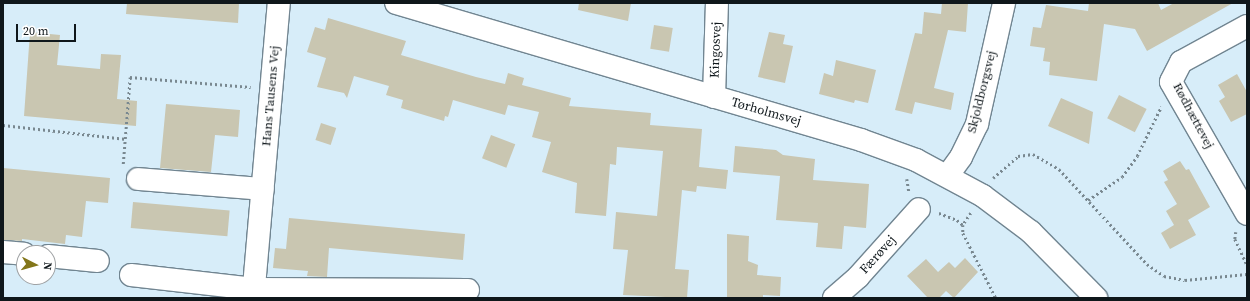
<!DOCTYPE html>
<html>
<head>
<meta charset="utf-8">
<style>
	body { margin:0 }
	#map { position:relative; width:1250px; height:301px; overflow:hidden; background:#d7edf9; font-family:"Source Serif 4",serif }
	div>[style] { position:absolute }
	.building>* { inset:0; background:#c9c6b1; transform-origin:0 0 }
	.path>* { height:2.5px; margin-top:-1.25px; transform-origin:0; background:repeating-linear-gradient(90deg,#798890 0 2px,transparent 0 5px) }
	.roads { filter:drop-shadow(1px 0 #718591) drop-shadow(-1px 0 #718591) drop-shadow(0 1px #718591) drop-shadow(0 -1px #718591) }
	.minor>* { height:22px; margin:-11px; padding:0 11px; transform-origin:11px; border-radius:11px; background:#fff }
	span { translate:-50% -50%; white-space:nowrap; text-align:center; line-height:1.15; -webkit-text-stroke:4px #fff; paint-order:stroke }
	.street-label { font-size:13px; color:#0f171b }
	.frame { position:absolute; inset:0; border:4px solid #0f171b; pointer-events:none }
	.north { position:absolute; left:16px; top:245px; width:40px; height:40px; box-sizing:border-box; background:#fff; border:1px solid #9fa2a4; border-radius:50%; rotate:96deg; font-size:11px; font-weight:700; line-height:16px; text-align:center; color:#0f171b }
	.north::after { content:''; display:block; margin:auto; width:14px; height:18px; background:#83761a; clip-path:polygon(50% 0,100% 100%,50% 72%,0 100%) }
	.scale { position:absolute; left:16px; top:24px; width:60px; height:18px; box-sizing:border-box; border:2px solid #0f171b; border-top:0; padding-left:5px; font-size:12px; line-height:14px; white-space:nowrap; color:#0f171b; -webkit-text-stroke:3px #fff; paint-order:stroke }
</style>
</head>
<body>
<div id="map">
	<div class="building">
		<div style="clip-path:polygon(127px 3px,239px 3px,238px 23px,126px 14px)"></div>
		<div style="clip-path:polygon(579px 3px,631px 3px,628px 21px,578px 10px)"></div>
		<div style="clip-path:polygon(942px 3px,968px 3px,966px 32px,948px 30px,934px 88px,954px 93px,951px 110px,915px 102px,912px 114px,895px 110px,915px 33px,922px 34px,924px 12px,941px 14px)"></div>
		<div style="clip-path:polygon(1089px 3px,1158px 3px,1161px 10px,1174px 3px,1233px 3px,1147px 51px,1135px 29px,1104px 24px,1097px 81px,1049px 75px,1050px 62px,1043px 61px,1045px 48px,1030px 46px,1033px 27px,1041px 28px,1046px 5px,1088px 11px)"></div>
		<div style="clip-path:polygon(328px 18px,406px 41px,401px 55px,476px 77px,505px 84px,508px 73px,524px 78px,522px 85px,571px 98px,569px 106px,651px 113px,650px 125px,702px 129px,699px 167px,728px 170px,726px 189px,697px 186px,696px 192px,682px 190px,675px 269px,689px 270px,687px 298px,623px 295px,628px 250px,613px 249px,616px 212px,657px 216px,663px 151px,617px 147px,616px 165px,610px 164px,606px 216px,575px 213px,577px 183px,542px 172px,551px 142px,532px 137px,539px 112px,508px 105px,505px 115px,453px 100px,448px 117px,445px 116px,444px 121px,401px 108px,403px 100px,386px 95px,389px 86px,354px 76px,347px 98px,344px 93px,317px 87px,326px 58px,307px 52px,315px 27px,325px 30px)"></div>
		<div style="left:654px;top:25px;width:19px;height:24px;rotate:9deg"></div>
		<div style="clip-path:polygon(30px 32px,60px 35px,57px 65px,100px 69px,101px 54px,121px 55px,117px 99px,137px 101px,136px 126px,24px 116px)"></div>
		<div style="clip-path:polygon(769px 32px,785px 35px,783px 44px,793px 46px,785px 83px,758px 77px)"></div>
		<div style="clip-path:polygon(836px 60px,876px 70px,868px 103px,855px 100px,854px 103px,819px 94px,824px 73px,833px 76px)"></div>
		<div style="clip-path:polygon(1237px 74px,1247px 92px,1247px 114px,1231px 122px,1219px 101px,1225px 97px,1218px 85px)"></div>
		<div style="left:1119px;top:95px;width:31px;height:26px;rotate:27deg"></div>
		<div style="clip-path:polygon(1061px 98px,1093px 112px,1089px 144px,1048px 126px)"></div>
		<div style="clip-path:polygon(166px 104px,240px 110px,238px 137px,215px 135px,211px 172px,160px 168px)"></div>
		<div style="left:321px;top:123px;width:16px;height:18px;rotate:18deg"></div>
		<div style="left:491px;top:135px;width:26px;height:25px;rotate:21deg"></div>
		<div style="clip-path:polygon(735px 146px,776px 150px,783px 155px,815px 159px,813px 180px,869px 184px,866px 228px,844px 226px,842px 249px,816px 247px,818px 223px,776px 220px,780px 176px,733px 172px)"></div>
		<div style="clip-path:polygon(1180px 161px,1186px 170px,1189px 169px,1210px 207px,1188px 220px,1196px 235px,1170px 249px,1161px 233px,1174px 225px,1166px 211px,1177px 204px,1164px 182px,1168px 180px,1163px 171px)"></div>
		<div style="clip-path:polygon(3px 168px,110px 178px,108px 203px,86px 201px,82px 237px,66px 235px,65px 244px,22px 239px,22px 241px,3px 240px)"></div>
		<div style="left:133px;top:202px;width:97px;height:26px;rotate:5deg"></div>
		<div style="clip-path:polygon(289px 218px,465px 234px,463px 260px,329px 248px,327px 277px,307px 276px,308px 271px,273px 268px,275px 248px,286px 249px)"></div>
		<div style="clip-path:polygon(727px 234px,749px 236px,748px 261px,758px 265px,757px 275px,781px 277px,780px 296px,763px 295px,763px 298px,727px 298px)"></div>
		<div style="clip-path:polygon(965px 258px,978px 272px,954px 298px,946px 291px,939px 298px,928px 298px,907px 276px,926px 259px,938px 272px,949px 262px,955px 268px)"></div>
	</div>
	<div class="path">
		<div style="left:3px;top:125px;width:124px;rotate:6.5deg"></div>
		<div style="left:123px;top:164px;width:87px;rotate:-85.4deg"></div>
		<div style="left:130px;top:77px;width:121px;rotate:4.7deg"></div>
		<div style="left:993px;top:178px;width:33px;rotate:-41deg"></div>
		<div style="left:1018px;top:156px;width:15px;rotate:-8deg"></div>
		<div style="left:1033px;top:154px;width:30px;rotate:30deg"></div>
		<div style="left:1059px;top:169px;width:129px;rotate:47.2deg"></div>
		<div style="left:1147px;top:264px;width:21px;rotate:35deg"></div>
		<div style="left:1164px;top:276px;width:21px;rotate:11deg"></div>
		<div style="left:1185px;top:280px;width:62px;rotate:-5.5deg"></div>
		<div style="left:907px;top:179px;width:12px;rotate:81deg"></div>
		<div style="left:1088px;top:200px;width:41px;rotate:-34.1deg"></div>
		<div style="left:1122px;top:177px;width:26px;rotate:-54deg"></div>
		<div style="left:1137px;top:156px;width:55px;rotate:-63.9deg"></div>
		<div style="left:939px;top:213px;width:19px;rotate:21deg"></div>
		<div style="left:957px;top:220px;width:8px;rotate:40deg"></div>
		<div style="left:971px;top:213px;width:14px;rotate:124deg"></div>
		<div style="left:963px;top:225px;width:8px;rotate:90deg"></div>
		<div style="left:963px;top:233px;width:73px;rotate:63.1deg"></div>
		<div style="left:1236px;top:232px;width:7px;rotate:98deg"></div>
		<div style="left:1235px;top:239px;width:29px;rotate:65deg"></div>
	</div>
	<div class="roads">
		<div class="minor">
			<div style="left:396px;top:3px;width:485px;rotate:16.4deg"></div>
			<div style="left:861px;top:140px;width:59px;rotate:20deg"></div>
			<div style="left:916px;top:160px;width:76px;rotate:28.2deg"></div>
			<div style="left:983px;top:196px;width:60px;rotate:36.9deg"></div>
			<div style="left:1031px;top:232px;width:93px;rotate:45.4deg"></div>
			<div style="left:1247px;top:26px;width:75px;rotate:151.4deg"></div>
			<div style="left:1181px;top:62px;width:22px;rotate:117deg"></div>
			<div style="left:1171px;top:82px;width:152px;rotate:60.1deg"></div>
			<div style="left:714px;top:97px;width:94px;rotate:-88.2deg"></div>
			<div style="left:948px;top:175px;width:22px;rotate:-54deg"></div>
			<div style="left:961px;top:157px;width:37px;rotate:-64deg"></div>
			<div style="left:977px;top:124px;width:124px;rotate:-77.4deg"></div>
			<div style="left:138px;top:179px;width:125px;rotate:4.6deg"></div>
			<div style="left:3px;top:252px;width:21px;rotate:5deg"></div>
			<div style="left:48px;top:256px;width:50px;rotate:5.7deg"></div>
			<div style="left:131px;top:275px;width:124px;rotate:6.5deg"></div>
			<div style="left:254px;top:289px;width:214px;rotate:0.3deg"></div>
			<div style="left:253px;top:298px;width:296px;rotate:-85deg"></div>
			<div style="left:834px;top:298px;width:32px;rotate:-41deg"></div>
			<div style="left:858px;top:277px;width:91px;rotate:-48.1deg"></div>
		</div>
	</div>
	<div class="street-label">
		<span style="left:716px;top:50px;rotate:-88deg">Kingosvej</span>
		<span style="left:982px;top:92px;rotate:-76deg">Skjoldborgsvej</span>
		<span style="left:271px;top:96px;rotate:-85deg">Hans Tausens Vej</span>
		<span style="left:766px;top:112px;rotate:16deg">Tørholmsvej</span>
		<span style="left:1193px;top:116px;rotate:62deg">Rødhættevej</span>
		<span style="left:878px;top:255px;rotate:-48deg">Færøvej</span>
	</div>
	<div class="frame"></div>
	<div class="north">N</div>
	<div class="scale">20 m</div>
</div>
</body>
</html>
